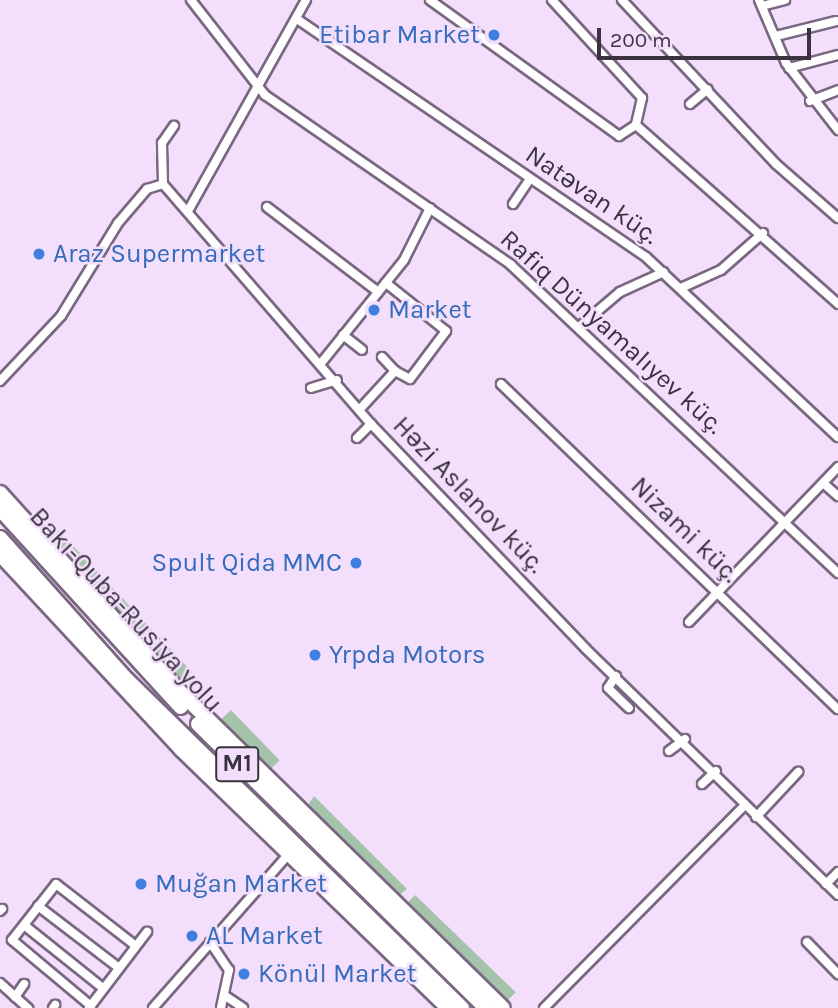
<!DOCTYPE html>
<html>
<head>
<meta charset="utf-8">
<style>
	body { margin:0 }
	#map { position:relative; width:838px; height:1008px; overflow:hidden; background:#f3defc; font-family:Karla,sans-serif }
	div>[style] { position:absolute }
	.green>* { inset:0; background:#a5c3aa; transform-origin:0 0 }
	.roads { filter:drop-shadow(2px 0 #7a6781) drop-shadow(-2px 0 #7a6781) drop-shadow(0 2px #7a6781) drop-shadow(0 -2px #7a6781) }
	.minor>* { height:8px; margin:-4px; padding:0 4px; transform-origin:4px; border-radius:4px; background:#fff }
	.trunk>* { height:14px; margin:-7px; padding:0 7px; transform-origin:7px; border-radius:7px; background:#fff }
	.dots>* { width:19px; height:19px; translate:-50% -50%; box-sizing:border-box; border:4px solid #f3defc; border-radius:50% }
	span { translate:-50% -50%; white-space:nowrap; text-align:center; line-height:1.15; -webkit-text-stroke:5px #f3defc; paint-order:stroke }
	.shield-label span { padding:2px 5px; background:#f3defc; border:2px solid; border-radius:5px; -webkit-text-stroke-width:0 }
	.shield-label { font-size:24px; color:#3a323e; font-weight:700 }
	.shop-label { font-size:26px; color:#366cbe }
	.right { translate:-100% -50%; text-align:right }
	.left { translate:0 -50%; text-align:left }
	.street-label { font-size:26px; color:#3a323e }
	.scale { position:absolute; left:597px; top:28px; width:214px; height:32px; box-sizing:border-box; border:4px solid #3a323e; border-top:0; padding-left:9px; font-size:21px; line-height:24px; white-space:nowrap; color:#3a323e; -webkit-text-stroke:5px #f3defc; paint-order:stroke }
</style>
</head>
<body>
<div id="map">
	<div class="green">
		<div style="clip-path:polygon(58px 530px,192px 672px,178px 682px,48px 541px)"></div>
		<div style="left:231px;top:710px;width:70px;height:16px;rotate:46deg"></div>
		<div style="clip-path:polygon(314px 796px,407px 889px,398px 896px,306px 808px)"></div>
		<div style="left:415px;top:895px;width:140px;height:13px;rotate:44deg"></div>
	</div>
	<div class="roads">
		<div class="minor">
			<div style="left:191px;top:0;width:120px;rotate:52.1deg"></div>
			<div style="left:265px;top:95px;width:299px;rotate:34.6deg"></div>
			<div style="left:511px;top:265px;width:449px;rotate:43.3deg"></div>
			<div style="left:430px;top:0;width:233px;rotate:35.7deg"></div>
			<div style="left:619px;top:136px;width:20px;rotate:-33deg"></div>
			<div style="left:636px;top:125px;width:270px;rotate:41.5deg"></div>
			<div style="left:552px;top:0;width:133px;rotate:47.4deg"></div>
			<div style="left:642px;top:98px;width:28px;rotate:103deg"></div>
			<div style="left:622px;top:0;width:225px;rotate:46.8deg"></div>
			<div style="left:776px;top:164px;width:82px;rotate:41.1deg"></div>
			<div style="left:759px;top:0;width:69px;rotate:66.8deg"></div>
			<div style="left:786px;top:63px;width:85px;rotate:52.2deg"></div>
			<div style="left:762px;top:6px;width:24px;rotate:-15deg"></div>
			<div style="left:297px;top:19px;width:422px;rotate:34.3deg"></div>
			<div style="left:646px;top:257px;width:263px;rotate:43.2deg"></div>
			<div style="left:776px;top:36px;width:62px;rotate:-14deg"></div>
			<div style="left:789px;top:68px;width:51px;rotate:-14.9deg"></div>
			<div style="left:810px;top:101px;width:30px;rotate:-21deg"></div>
			<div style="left:690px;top:104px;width:23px;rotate:-40deg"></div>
			<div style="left:163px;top:184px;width:41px;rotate:-91.4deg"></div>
			<div style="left:162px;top:143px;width:21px;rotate:-55deg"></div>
			<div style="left:513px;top:204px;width:30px;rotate:-56deg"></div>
			<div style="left:267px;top:207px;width:140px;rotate:37.4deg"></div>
			<div style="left:188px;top:211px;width:242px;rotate:-60.8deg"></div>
			<div style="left:681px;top:288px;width:44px;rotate:-24.2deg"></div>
			<div style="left:721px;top:270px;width:56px;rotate:-41.4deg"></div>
			<div style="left:580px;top:326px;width:52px;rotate:-40.4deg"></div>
			<div style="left:620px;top:292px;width:48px;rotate:-24.4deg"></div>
			<div style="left:343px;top:335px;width:24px;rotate:38deg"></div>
			<div style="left:382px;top:357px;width:19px;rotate:47deg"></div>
			<div style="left:322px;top:362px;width:131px;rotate:-51.2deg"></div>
			<div style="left:404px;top:260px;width:58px;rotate:-63.4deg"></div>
			<div style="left:0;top:381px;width:89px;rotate:-46.8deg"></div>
			<div style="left:61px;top:316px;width:109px;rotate:-58.5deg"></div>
			<div style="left:118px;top:223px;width:45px;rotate:-49.5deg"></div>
			<div style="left:147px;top:189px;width:17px;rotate:-17deg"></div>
			<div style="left:163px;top:184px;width:318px;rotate:49.1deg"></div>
			<div style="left:371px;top:424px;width:311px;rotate:46.3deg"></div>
			<div style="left:586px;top:649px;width:352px;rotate:44.3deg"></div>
			<div style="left:501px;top:384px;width:468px;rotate:44deg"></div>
			<div style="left:311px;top:388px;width:27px;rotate:-17deg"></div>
			<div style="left:360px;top:409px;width:52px;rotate:-47.4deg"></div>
			<div style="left:395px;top:371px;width:17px;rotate:28deg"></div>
			<div style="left:410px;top:379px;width:60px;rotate:-53.1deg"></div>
			<div style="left:446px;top:331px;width:77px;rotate:-141.3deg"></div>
			<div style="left:357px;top:438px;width:20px;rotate:-45deg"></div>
			<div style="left:823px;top:483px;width:20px;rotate:41deg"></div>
			<div style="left:689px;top:622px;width:215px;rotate:-46.1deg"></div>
			<div style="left:616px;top:676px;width:14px;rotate:124deg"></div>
			<div style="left:608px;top:688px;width:29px;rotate:44deg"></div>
			<div style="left:669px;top:751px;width:20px;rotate:-37deg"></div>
			<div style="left:702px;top:784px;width:19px;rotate:-43deg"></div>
			<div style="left:756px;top:817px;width:62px;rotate:-47deg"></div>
			<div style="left:826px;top:884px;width:17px;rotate:-45deg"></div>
			<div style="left:38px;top:906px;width:102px;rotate:37.4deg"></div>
			<div style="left:0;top:911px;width:3px;rotate:-45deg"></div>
			<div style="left:24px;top:925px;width:101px;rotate:38.6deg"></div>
			<div style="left:210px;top:942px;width:34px;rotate:56deg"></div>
			<div style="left:229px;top:970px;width:39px;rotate:102deg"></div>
			<div style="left:807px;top:942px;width:45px;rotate:45.9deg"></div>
			<div style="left:0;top:983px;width:38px;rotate:42deg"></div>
			<div style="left:224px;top:995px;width:23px;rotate:34deg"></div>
			<div style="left:15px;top:997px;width:16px;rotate:-55deg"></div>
			<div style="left:91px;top:1006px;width:103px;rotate:-140.1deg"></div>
			<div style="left:12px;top:940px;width:71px;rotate:-51.8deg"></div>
			<div style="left:56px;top:884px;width:101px;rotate:37.8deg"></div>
			<div style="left:53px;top:1008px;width:4px;rotate:-56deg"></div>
			<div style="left:89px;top:1008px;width:96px;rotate:-52.7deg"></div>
			<div style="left:153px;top:1008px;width:205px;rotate:-48.6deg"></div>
			<div style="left:544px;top:1008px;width:286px;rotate:-45.3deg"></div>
		</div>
		<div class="trunk">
			<div style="left:0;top:493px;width:267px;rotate:47.9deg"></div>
			<div style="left:179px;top:691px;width:453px;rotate:44.4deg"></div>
			<div style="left:0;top:509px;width:268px;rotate:47.6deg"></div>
			<div style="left:0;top:538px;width:191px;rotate:48.2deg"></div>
			<div style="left:127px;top:680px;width:469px;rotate:44.4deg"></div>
			<div style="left:0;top:554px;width:266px;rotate:47.1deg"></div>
			<div style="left:181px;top:749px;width:372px;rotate:44.1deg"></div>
			<div style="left:198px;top:724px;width:404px;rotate:44.6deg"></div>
		</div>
	</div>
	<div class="dots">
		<div style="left:494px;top:35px;background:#3f7fe0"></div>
		<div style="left:39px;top:254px;background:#3f7fe0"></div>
		<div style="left:374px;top:310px;background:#3f7fe0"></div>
		<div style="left:356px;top:563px;background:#3f7fe0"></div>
		<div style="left:315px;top:655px;background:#3f7fe0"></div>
		<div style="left:141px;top:884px;background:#3f7fe0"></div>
		<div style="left:192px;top:936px;background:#3f7fe0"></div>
		<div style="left:244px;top:974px;background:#3f7fe0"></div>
	</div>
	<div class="shield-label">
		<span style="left:237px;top:764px">M1</span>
	</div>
	<div class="shop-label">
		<span class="right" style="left:480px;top:35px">Etibar Market</span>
		<span class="left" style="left:53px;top:254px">Araz Supermarket</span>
		<span class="left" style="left:388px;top:310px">Market</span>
		<span class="right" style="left:342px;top:563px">Spult Qida MMC</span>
		<span class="left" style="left:329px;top:655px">Yrpda Motors</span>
		<span class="left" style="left:155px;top:884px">Muğan Market</span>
		<span class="left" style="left:206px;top:936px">AL Market</span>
		<span class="left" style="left:258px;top:974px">Könül Market</span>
	</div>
	<div class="street-label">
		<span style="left:592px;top:195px;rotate:34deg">Natəvan küç.</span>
		<span style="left:612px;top:332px;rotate:42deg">Rafiq Dünyamalıyev küç.</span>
		<span style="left:469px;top:495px;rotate:46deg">Həzi Aslanov küç.</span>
		<span style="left:685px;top:530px;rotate:44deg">Nizami küç.</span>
		<span style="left:126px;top:610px;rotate:47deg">Bakı-Quba-Rusiya yolu</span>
	</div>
	<div class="scale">200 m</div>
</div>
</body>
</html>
